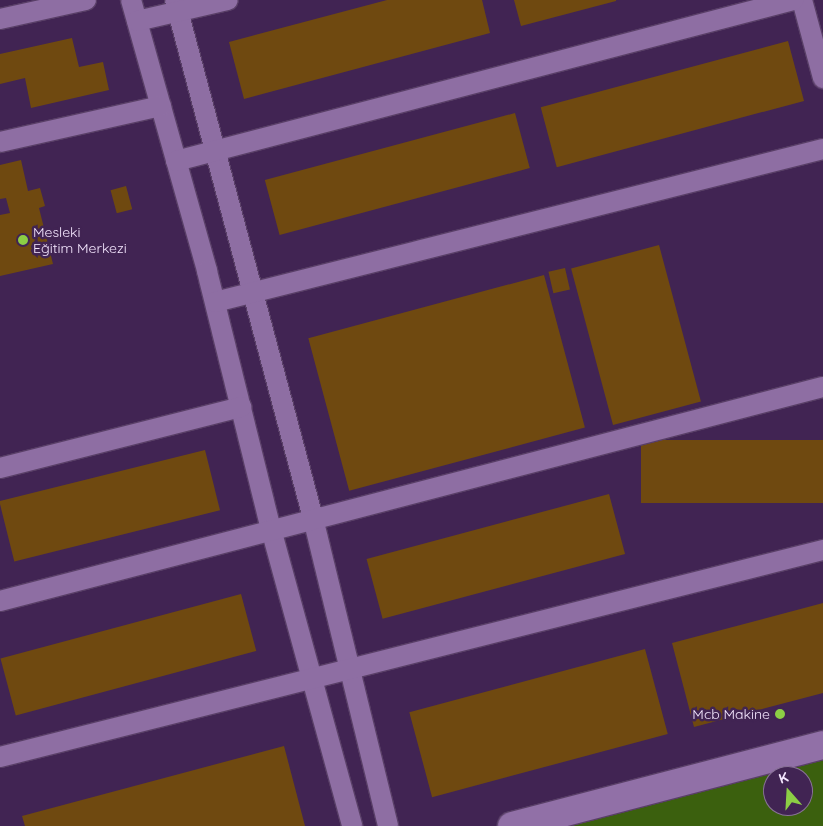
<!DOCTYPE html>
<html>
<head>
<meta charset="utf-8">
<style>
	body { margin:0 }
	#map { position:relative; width:823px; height:826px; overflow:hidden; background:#412453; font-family:Quicksand,sans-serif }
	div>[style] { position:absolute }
	.green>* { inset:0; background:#3b600e }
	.building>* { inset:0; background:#6f4910; transform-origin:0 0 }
	.roads { filter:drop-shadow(1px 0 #593f67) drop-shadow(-1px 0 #593f67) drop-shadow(0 1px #593f67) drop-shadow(0 -1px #593f67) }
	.street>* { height:20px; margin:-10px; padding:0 10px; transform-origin:10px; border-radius:10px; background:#8e6ea3 }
	.secondary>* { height:28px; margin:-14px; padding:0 14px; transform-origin:14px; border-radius:14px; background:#9170a7 }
	.dots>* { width:14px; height:14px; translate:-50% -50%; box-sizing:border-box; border:2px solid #412453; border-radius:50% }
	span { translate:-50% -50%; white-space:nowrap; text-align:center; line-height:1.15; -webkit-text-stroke:5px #412453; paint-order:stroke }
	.poi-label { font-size:14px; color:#f4e6fe }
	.left { translate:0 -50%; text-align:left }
	.right { translate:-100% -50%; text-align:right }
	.north { position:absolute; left:763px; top:766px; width:50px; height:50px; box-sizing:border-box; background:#412453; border:1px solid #897297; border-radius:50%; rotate:341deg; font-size:14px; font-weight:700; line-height:20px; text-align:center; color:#f4e6fe }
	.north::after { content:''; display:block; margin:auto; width:18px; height:22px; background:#8cce45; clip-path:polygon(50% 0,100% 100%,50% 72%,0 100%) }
</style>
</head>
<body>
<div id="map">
	<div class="green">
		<div style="clip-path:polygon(evenodd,823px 757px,823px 826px,558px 826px,823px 757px,773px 776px,803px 776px,803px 806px,773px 806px,773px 776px)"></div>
	</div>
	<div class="building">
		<div style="clip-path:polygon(387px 0,482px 0,490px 33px,244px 99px,229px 42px)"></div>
		<div style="clip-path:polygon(514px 0,616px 0,616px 1px,521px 26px)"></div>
		<div style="clip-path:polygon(72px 38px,79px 67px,103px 62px,109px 90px,31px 108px,25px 78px,0 84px,0 54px)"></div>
		<div style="left:788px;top:41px;width:62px;height:256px;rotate:75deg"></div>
		<div style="left:515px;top:113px;width:57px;height:259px;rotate:75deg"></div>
		<div style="clip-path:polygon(21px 160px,28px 191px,40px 188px,45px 206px,39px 208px,53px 264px,0 276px,0 215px,10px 213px,6px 198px,0 199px,0 165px)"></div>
		<div style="left:126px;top:186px;width:24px;height:16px;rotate:75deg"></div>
		<div style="left:659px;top:245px;width:162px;height:91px;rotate:75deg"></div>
		<div style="left:565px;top:268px;width:22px;height:17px;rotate:77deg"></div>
		<div style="left:544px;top:275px;width:158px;height:244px;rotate:75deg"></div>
		<div style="left:823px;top:440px;width:63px;height:182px;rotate:90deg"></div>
		<div style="left:205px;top:450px;width:62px;height:212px;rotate:76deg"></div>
		<div style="left:609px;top:494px;width:62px;height:251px;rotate:75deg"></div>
		<div style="left:241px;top:594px;width:59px;height:249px;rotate:75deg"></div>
		<div style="clip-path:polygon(823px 603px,823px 693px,694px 727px,672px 643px)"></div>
		<div style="left:645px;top:649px;width:88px;height:244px;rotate:75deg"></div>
		<div style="clip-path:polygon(284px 746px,305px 826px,25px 826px,22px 816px)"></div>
	</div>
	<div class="roads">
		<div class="street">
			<div style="left:131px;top:0;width:281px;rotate:74.3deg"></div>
			<div style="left:207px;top:271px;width:266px;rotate:76.1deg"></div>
			<div style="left:271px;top:529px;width:308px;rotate:74.7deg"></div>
			<div style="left:175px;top:0;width:536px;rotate:75.08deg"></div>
			<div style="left:313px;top:518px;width:317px;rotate:76.3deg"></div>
			<div style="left:802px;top:0;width:81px;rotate:74.9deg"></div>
			<div style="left:0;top:19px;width:88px;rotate:-12.5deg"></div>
			<div style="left:137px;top:21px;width:93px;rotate:-13deg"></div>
			<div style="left:0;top:142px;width:165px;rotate:-12.6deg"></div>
			<div style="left:176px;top:161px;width:638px;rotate:-14.62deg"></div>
			<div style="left:215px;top:302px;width:627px;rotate:-14.12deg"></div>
			<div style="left:0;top:468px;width:249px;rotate:-14.2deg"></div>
			<div style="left:0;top:601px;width:850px;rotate:-14.58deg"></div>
			<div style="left:0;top:757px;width:849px;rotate:-14.12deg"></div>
		</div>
		<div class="secondary">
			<div style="left:512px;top:826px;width:321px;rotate:-14.6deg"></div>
		</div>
	</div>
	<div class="dots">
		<div style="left:23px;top:240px;background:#8cce45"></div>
		<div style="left:780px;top:714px;background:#8cce45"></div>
	</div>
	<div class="poi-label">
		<span class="left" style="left:33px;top:240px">Mesleki<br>Eğitim Merkezi</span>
		<span class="right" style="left:770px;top:714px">Mcb Makine</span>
	</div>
	<div class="north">K</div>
</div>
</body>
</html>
